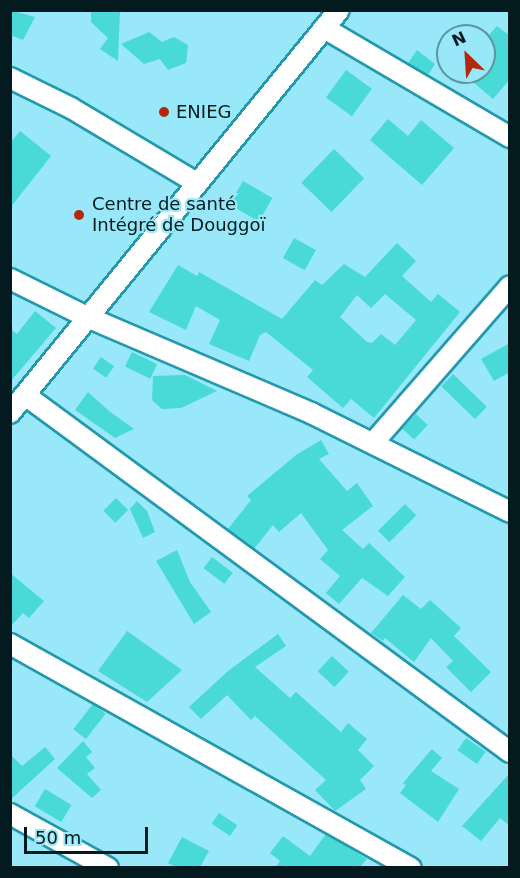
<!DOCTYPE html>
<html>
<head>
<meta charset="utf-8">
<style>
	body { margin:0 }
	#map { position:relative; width:520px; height:878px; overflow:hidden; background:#98e8f9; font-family:"DejaVu Sans",sans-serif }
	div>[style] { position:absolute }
	.building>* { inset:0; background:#49d9d6; transform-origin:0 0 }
	.roads { filter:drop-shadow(2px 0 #2499ad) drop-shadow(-2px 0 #2499ad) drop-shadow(0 2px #2499ad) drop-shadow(0 -2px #2499ad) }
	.street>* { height:20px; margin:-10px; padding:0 10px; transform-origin:10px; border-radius:10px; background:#fff }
	.dots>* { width:16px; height:16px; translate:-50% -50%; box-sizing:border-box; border:3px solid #98e8f9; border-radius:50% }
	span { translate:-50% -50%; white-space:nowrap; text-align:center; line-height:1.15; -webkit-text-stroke:4.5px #98e8f9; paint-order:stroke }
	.poi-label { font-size:18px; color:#031a1e }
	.left { translate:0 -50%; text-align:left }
	.frame { position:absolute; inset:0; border:12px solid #031a1e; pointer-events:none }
	.north { position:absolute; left:436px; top:24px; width:60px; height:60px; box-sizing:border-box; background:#98e8f9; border:2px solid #5c96a1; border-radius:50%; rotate:335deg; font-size:16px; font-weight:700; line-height:24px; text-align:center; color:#031a1e }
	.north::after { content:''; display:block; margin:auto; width:21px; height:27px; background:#b4280a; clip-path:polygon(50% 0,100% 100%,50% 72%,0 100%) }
	.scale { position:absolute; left:24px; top:827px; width:124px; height:27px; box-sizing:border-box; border:3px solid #031a1e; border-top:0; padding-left:8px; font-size:18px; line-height:21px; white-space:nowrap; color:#031a1e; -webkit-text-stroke:4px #98e8f9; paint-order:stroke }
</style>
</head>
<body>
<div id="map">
	<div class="building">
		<div style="clip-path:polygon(10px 10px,35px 17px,23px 40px,10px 35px)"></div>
		<div style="clip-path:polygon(91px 10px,120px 10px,118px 61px,100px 49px,108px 38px,91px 22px)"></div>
		<div style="clip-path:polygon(497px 26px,510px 36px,510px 79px,493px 99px,461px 72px,484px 72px,484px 41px)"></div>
		<div style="clip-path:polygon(149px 32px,162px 42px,174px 37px,188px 45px,186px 63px,168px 70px,160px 59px,144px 64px,121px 44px)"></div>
		<div style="clip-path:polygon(417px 50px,435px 64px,428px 75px,408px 63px)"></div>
		<div style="left:346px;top:70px;width:32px;height:34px;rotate:36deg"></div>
		<div style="clip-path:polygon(388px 119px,408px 136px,421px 120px,454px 148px,422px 185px,370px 140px)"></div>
		<div style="clip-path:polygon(20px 131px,51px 156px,10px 208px,10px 143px)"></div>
		<div style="left:334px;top:149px;width:42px;height:47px;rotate:44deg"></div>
		<div style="left:243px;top:181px;width:34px;height:27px;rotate:30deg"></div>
		<div style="left:294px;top:238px;width:25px;height:23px;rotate:29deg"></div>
		<div style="clip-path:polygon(evenodd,397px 243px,416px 261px,402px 276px,431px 302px,438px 294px,460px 312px,374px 418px,351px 399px,343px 408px,307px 377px,313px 370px,266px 332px,260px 335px,249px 361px,209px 344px,220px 320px,196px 306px,186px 330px,149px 312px,178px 265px,197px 276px,199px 272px,282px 319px,315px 280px,322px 285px,344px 264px,365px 277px,397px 243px,385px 294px,416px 320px,395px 345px,381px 334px,372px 343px,367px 342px,340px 317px,357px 295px,371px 308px,385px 294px)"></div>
		<div style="clip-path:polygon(35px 311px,56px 328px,10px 382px,10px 329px,17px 334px)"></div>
		<div style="clip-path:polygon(510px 343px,510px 372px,494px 381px,481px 359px)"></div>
		<div style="left:132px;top:352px;width:28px;height:16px;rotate:26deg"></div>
		<div style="left:101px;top:357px;width:16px;height:14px;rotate:35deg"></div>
		<div style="left:453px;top:374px;width:47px;height:17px;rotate:44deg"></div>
		<div style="clip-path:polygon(185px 375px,217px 391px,181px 408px,162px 409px,152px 400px,153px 376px)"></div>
		<div style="clip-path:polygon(88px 392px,109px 411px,134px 429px,115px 438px,75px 410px)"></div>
		<div style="left:416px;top:414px;width:16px;height:20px;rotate:43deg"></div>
		<div style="clip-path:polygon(321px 440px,329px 454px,319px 459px,347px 491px,357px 483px,373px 506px,342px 530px,363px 549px,369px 543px,405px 577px,388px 596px,362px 578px,339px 604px,326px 593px,340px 576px,320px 559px,328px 550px,301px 513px,279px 532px,273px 525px,254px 549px,228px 529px,251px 500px,247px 496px,296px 455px)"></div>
		<div style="left:116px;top:498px;width:17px;height:18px;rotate:45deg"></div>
		<div style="clip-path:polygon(137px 501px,147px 511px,155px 532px,143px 538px,130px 509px)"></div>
		<div style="left:405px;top:504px;width:16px;height:38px;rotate:45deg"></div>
		<div style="clip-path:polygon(177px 550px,190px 582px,211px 612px,194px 624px,156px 561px)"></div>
		<div style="left:212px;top:557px;width:26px;height:14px;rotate:37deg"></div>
		<div style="clip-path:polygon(10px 573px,44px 601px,29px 618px,23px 613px,10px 627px)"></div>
		<div style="clip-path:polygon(403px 595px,421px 609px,430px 600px,461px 628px,454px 636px,491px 672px,471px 692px,446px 667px,453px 661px,431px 638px,414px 662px,385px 638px,383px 641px,371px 633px)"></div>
		<div style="clip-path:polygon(127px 631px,182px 670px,147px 702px,98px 671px)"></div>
		<div style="clip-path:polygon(278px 634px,286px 646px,255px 667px,290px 698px,296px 692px,341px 732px,348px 723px,367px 739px,358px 750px,374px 766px,360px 780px,366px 789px,335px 811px,315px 790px,326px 780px,255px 716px,251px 720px,227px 695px,201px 719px,189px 707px,228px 671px)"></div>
		<div style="left:332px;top:656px;width:23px;height:21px;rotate:43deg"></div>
		<div style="left:93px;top:704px;width:16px;height:32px;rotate:38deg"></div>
		<div style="left:466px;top:738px;width:24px;height:15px;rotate:35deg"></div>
		<div style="clip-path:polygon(83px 741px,92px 752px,86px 757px,95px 768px,87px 774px,101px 790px,92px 798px,57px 768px)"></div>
		<div style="clip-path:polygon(45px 747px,55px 759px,10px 800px,10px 754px,22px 766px)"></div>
		<div style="clip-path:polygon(432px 749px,442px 758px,431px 771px,459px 789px,438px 822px,400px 793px,406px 785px,403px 783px)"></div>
		<div style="clip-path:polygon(510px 773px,510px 826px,500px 818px,481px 841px,462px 826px)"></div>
		<div style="left:45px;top:789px;width:31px;height:20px;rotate:31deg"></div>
		<div style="left:219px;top:813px;width:22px;height:13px;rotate:34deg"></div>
		<div style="clip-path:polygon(326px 834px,367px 859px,360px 867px,276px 867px,280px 861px,270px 853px,283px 836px,310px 856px)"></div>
		<div style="clip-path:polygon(182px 837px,209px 851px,200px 867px,176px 867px,168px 863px)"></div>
	</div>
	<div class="roads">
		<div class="street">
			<div style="left:324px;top:28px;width:216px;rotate:30.4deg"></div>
			<div style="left:10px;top:78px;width:68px;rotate:26.2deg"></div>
			<div style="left:71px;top:108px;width:147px;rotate:30.8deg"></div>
			<div style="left:10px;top:279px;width:86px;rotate:26.3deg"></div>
			<div style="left:87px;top:317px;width:244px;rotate:23.2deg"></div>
			<div style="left:311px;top:413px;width:222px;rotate:26.4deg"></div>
			<div style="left:25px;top:395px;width:602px;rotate:36.36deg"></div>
			<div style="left:10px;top:413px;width:520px;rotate:-50.77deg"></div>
			<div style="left:373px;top:443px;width:208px;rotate:-48.9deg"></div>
			<div style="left:10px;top:644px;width:459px;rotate:29.2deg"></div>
			<div style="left:10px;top:814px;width:112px;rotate:28.9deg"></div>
		</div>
	</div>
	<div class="dots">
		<div style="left:164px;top:112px;background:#b4280a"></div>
		<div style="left:79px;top:215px;background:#b4280a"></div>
	</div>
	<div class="poi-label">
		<span class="left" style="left:176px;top:112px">ENIEG</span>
		<span class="left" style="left:92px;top:215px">Centre de santé<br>Intégré de Douggoï</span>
	</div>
	<div class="frame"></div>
	<div class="north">N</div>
	<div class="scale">50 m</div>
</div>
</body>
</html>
